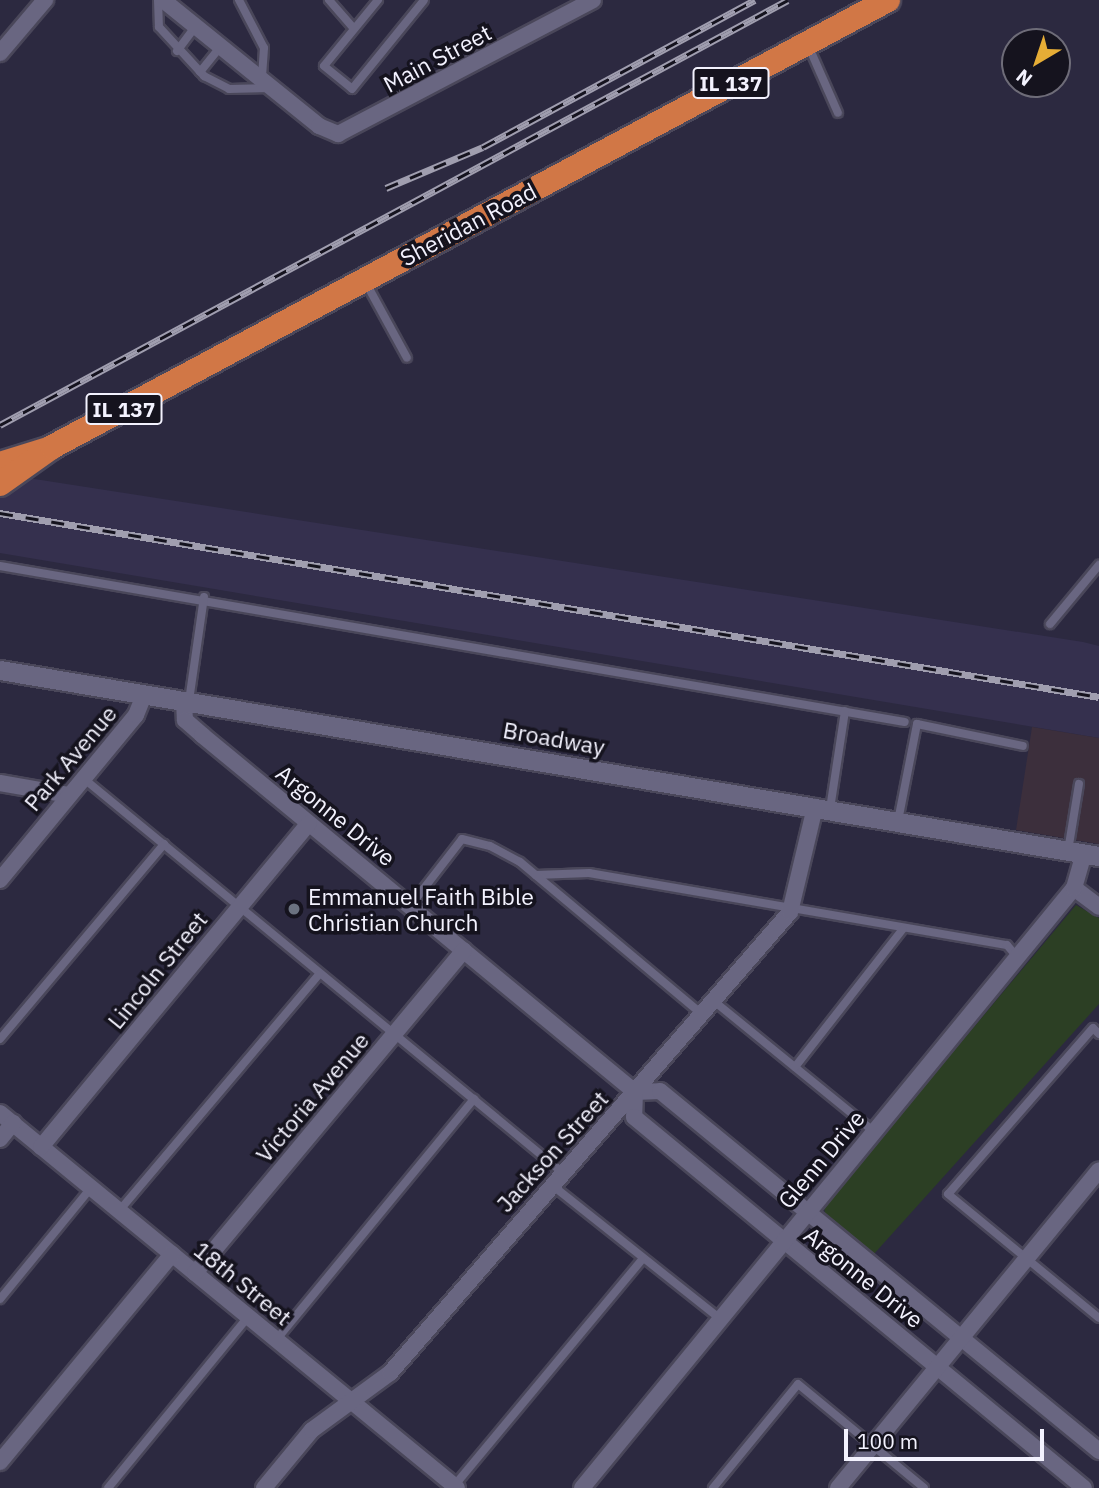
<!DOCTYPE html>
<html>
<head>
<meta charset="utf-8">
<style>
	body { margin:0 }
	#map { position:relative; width:1099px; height:1488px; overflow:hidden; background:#2c2940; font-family:"IBM Plex Sans",sans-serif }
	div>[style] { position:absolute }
	.built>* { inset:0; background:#35304e }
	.industrial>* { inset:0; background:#3c2f3c }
	.green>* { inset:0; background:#2c3f24 }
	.roads { filter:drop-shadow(2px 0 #4a475a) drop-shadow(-2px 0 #4a475a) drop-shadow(0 2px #4a475a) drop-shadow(0 -2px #4a475a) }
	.service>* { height:8px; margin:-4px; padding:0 4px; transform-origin:4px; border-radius:4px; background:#696681 }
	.minor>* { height:16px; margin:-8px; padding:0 8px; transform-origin:8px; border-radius:8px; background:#696681 }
	.tertiary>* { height:19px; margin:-9.5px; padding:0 9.5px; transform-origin:9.5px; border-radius:9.5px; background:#696681 }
	.trunk>* { height:24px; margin:-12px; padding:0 12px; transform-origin:12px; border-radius:12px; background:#d17746 }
	.rail>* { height:7px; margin-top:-3.5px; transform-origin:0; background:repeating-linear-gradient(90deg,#15131e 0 13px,#a09eaf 0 26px); box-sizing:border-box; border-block:2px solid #a09eaf }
	.dots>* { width:19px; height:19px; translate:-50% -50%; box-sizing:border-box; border:4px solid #15131e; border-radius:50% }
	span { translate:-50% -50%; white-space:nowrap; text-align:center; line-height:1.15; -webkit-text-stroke:7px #15131e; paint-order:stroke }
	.shield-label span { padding:2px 5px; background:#15131e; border:2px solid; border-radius:5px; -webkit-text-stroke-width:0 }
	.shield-label { font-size:21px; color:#f3f2fe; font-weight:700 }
	.street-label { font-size:23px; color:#f3f2fe }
	.poi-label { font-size:23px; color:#f3f2fe }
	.left { translate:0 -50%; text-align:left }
	.north { position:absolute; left:1001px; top:28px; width:70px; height:70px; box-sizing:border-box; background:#15131e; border:2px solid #6e6c78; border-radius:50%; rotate:219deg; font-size:19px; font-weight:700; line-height:28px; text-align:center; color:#f3f2fe }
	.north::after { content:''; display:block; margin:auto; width:24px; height:32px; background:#e6ad36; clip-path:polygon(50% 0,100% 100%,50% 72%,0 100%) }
	.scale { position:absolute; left:844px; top:1429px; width:200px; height:32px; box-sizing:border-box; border:4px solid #f3f2fe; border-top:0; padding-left:9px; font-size:21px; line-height:24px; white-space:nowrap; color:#f3f2fe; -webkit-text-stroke:5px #15131e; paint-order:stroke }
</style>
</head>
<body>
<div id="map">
	<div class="built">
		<div style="clip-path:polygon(28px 478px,1083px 642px,1099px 646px,1099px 738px,0 553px,0 491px)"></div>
	</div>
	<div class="industrial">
		<div style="clip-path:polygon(1032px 727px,1099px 738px,1099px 844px,1016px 830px)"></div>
	</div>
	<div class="green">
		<div style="clip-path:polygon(1076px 905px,1099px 918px,1099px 1004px,874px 1254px,825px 1214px,824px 1206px)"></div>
	</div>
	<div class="roads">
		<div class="service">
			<div style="left:158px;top:0;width:27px;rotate:88deg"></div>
			<div style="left:159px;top:27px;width:67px;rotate:47.4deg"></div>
			<div style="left:204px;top:76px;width:28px;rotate:27deg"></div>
			<div style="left:229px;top:89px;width:41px;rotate:-1.4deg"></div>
			<div style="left:239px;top:0;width:54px;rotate:62.5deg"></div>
			<div style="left:264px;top:48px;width:31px;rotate:94deg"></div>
			<div style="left:329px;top:0;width:38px;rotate:49deg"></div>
			<div style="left:378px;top:0;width:85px;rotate:129.3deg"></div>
			<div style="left:324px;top:66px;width:36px;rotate:39deg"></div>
			<div style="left:352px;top:89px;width:114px;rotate:-51deg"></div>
			<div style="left:808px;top:45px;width:74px;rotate:66.2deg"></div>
			<div style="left:177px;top:51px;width:31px;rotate:-53deg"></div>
			<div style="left:200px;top:72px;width:33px;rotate:-51deg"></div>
			<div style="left:366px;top:283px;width:85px;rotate:61.3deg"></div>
			<div style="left:0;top:566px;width:918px;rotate:9.78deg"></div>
			<div style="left:1050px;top:624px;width:77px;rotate:-50.3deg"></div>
			<div style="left:189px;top:701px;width:105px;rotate:-81.8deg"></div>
			<div style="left:83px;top:778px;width:620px;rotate:39.44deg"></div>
			<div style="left:830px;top:809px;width:99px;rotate:-81.3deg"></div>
			<div style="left:898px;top:821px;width:99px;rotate:-78.9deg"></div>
			<div style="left:917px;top:724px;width:108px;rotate:11.7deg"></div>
			<div style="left:1068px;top:851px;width:68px;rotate:-80.7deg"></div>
			<div style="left:536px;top:875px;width:53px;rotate:-2.2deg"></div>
			<div style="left:589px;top:873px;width:424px;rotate:9.8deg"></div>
			<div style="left:1007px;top:945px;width:16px;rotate:50deg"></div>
			<div style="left:411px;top:905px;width:83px;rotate:-52.3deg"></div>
			<div style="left:462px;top:839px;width:29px;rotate:14deg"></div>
			<div style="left:490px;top:846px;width:34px;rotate:28deg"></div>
			<div style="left:520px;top:862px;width:237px;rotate:39.9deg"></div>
			<div style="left:715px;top:1002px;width:204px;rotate:39.2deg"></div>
			<div style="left:1099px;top:1034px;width:8px;rotate:-135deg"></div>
			<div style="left:1093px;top:1028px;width:220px;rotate:131.1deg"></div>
			<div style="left:948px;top:1194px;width:195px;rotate:39.4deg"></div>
			<div style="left:0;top:1039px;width:255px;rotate:-49.9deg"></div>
			<div style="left:795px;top:1067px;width:175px;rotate:-52deg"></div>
			<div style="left:552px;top:1185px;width:213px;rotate:38.5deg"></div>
			<div style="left:119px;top:1211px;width:310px;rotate:-49.8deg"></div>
			<div style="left:0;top:1299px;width:144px;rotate:-50.7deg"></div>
			<div style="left:276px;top:1340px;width:312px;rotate:-50.6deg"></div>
			<div style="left:454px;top:1486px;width:296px;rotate:-50.3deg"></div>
			<div style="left:108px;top:1488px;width:221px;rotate:-50.7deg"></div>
			<div style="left:713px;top:1488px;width:134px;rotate:-50.7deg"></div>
			<div style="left:798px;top:1384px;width:163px;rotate:39.5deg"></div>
		</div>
		<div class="minor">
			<div style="left:163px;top:0;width:201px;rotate:38.9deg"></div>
			<div style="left:319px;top:126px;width:21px;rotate:23deg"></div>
			<div style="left:338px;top:134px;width:288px;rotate:-27.7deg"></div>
			<div style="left:0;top:53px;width:70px;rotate:-49.7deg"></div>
			<div style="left:184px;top:702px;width:18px;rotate:87deg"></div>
			<div style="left:185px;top:720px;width:23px;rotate:41deg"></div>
			<div style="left:202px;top:735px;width:561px;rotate:39.5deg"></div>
			<div style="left:635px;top:1092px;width:25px;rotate:-2deg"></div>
			<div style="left:660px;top:1091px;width:568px;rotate:39.35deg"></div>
			<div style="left:0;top:783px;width:69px;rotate:10deg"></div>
			<div style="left:0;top:880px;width:214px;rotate:-50.5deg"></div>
			<div style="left:136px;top:715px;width:22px;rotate:-68deg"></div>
			<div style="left:1074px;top:888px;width:31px;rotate:37deg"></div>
			<div style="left:635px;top:1092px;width:25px;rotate:92deg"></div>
			<div style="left:634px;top:1117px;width:583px;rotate:39.5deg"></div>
			<div style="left:0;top:1113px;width:591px;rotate:39.37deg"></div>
			<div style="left:0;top:1139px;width:21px;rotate:-51deg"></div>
			<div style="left:41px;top:1147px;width:420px;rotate:-50.4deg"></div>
			<div style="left:195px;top:1273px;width:420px;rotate:-50.2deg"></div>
			<div style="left:0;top:1462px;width:270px;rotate:-50.4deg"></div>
			<div style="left:264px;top:1488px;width:75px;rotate:-50.4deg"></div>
			<div style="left:312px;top:1430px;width:97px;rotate:-36.2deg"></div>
			<div style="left:390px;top:1373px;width:610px;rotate:-49.05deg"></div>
			<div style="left:790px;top:912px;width:108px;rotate:-76.6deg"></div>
			<div style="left:582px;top:1488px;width:776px;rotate:-50.65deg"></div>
			<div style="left:1074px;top:888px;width:36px;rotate:-74deg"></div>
			<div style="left:838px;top:1488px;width:411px;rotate:-50.6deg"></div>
		</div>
		<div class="tertiary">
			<div style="left:0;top:670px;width:1115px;rotate:9.61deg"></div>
		</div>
		<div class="trunk">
			<div style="left:0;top:464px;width:53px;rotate:-17.4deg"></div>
			<div style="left:0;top:484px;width:64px;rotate:-35.4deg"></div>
			<div style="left:52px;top:447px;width:948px;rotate:-28.13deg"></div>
		</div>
	</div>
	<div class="rail">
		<div style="left:386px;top:188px;width:105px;rotate:-22.9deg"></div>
		<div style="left:483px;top:147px;width:309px;rotate:-28.4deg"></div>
		<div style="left:0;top:425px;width:895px;rotate:-28.34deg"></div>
		<div style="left:0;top:513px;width:1114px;rotate:9.5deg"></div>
	</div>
	<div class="dots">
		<div style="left:294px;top:909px;background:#6b7280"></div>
	</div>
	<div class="shield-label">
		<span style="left:731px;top:83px">IL 137</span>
		<span style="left:124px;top:409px">IL 137</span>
	</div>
	<div class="street-label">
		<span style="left:437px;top:58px;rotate:-28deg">Main Street</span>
		<span style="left:468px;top:224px;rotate:-28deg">Sheridan Road</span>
		<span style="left:554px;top:738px;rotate:10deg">Broadway</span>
		<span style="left:70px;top:758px;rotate:-50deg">Park Avenue</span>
		<span style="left:336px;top:815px;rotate:39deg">Argonne Drive</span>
		<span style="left:157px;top:970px;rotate:-51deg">Lincoln Street</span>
		<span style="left:312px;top:1097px;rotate:-50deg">Victoria Avenue</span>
		<span style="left:552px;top:1151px;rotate:-48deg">Jackson Street</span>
		<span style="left:821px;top:1159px;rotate:-50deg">Glenn Drive</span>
		<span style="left:864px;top:1277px;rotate:39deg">Argonne Drive</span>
		<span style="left:243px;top:1283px;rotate:39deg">18th Street</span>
	</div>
	<div class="poi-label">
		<span class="left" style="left:308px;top:909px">Emmanuel Faith Bible<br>Christian Church</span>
	</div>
	<div class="north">N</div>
	<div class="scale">100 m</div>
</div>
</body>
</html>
